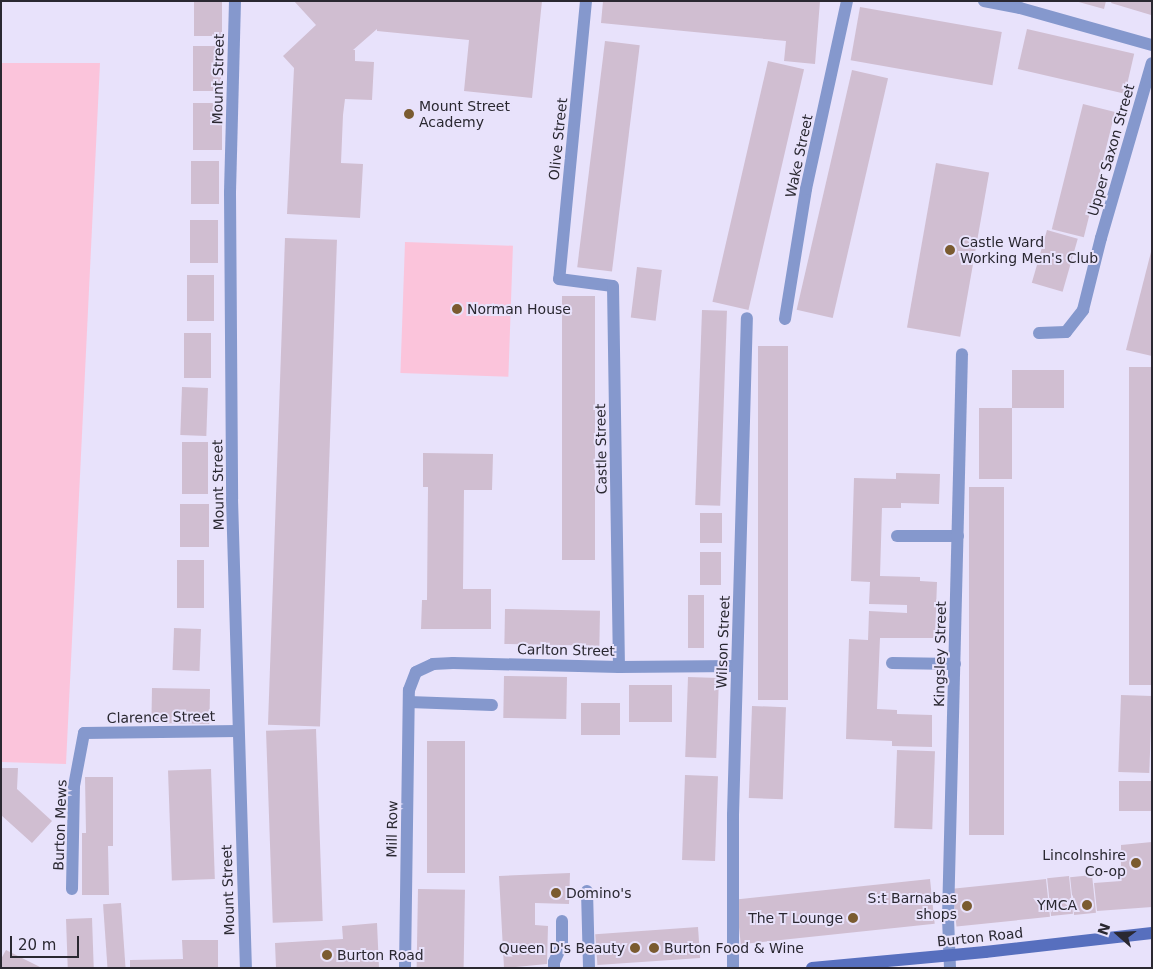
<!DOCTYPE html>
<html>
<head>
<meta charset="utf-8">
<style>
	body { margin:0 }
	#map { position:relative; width:1153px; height:969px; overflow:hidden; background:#e8e2fb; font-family:"DejaVu Sans",sans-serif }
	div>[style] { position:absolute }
	.green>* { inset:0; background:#fbc4db; transform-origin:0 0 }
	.building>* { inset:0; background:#d0bed1; transform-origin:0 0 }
	.lane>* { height:12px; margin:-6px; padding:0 6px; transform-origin:6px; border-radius:6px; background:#8598cd }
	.street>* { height:12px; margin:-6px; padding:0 6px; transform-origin:6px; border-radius:6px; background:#8598cd }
	.secondary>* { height:12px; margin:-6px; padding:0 6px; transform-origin:6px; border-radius:6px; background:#576fbe }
	.dots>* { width:14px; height:14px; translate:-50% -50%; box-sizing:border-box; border:2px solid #e8e2fb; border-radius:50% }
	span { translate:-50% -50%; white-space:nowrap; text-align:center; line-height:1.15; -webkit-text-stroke:4px #e8e2fb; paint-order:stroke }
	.street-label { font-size:14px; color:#2a2831 }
	.poi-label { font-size:14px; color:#2a2831 }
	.left { translate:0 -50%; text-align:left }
	.right { translate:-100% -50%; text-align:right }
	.frame { position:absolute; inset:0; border:2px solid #2a2831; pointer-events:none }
	.north { position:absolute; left:1093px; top:909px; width:50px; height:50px; -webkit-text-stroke:4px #e8e2fb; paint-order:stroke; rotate:289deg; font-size:14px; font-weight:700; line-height:20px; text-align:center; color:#2a2831 }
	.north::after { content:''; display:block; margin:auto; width:18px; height:22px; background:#2a2831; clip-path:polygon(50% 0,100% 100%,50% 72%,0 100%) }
	.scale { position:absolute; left:10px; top:936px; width:69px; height:22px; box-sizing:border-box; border:2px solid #2a2831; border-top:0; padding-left:6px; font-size:15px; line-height:18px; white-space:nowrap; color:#2a2831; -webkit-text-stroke:4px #e8e2fb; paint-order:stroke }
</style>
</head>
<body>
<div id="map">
	<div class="green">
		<div style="clip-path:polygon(1px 63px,100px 63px,66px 764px,1px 762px)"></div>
		<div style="left:405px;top:242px;width:108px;height:131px;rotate:2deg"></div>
	</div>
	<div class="building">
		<div style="left:194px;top:1px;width:28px;height:35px"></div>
		<div style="clip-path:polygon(294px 1px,542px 1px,532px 98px,464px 91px,469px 40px,377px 31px,377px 29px,353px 50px,355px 50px,355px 61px,374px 62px,372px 100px,345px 99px,343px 115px,341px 163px,363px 164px,360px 218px,287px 214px,294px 68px,283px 56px,316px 25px)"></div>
		<div style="clip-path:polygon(603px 1px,820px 1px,815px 64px,784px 61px,786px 41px,601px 23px)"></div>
		<div style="clip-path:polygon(1075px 1px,1106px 1px,1104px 9px)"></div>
		<div style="clip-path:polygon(1112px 1px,1152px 1px,1151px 15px,1111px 3px)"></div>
		<div style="left:860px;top:7px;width:144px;height:54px;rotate:10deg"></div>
		<div style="left:1027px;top:29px;width:110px;height:41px;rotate:13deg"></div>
		<div style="left:605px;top:41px;width:35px;height:228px;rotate:7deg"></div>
		<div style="left:193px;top:46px;width:28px;height:45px"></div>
		<div style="left:768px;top:61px;width:37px;height:247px;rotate:13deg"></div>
		<div style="left:852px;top:70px;width:37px;height:246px;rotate:13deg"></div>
		<div style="left:193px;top:103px;width:29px;height:47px"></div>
		<div style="left:1083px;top:104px;width:33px;height:129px;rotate:14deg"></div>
		<div style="left:191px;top:161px;width:28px;height:43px"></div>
		<div style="left:936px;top:163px;width:54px;height:167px;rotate:10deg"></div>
		<div style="left:190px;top:220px;width:28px;height:43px"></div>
		<div style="left:1047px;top:230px;width:32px;height:55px;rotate:16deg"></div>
		<div style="left:285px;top:238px;width:52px;height:487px;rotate:2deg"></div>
		<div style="clip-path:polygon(1151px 252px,1152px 252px,1152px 356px,1126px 350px)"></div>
		<div style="left:637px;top:267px;width:25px;height:51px;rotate:7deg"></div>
		<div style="left:187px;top:275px;width:27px;height:46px"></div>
		<div style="left:562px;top:296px;width:33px;height:264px"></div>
		<div style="left:702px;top:310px;width:25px;height:195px;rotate:2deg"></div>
		<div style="left:184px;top:333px;width:27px;height:45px"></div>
		<div style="left:758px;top:346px;width:30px;height:354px"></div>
		<div style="left:1129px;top:367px;width:23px;height:318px"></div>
		<div style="left:1012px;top:370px;width:52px;height:38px"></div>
		<div style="left:182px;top:387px;width:26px;height:48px;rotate:2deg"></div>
		<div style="left:979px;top:408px;width:33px;height:71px"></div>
		<div style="left:182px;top:442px;width:26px;height:52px"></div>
		<div style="clip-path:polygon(423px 453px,493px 454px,492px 490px,464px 490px,463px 589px,491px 589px,491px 629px,421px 629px,422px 600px,427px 600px,428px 487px,423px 487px)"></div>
		<div style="clip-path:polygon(896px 473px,940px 474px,939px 504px,901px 503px,901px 508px,882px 508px,880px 576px,920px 577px,920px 581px,937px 582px,935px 638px,880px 638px,877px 709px,897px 710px,897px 714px,932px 715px,932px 747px,892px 746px,892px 741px,846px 739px,849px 639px,868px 640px,869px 611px,907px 613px,907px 605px,869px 604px,870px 582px,851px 581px,854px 478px,896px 479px)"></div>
		<div style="left:969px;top:487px;width:35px;height:348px"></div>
		<div style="left:180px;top:504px;width:29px;height:43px"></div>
		<div style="left:700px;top:513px;width:22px;height:30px"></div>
		<div style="left:700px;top:552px;width:21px;height:33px"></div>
		<div style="left:177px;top:560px;width:27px;height:48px"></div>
		<div style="left:688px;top:595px;width:16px;height:53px"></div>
		<div style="left:505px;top:609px;width:95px;height:35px;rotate:1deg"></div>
		<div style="left:174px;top:628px;width:27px;height:42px;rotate:2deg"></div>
		<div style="left:504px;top:676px;width:63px;height:42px;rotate:1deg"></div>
		<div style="left:688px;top:677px;width:31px;height:80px;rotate:2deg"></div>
		<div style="left:629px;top:685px;width:43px;height:37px"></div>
		<div style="left:152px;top:688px;width:58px;height:35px;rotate:1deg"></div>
		<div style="left:1121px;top:695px;width:31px;height:77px;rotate:2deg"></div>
		<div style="left:581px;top:703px;width:39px;height:32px"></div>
		<div style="left:752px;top:706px;width:34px;height:92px;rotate:2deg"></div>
		<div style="left:316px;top:729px;width:192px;height:50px;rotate:88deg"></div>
		<div style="left:427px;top:741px;width:38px;height:132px"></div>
		<div style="left:897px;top:750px;width:38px;height:78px;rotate:2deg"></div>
		<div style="clip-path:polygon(1px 768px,18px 768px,17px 789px,52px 821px,32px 843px,1px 815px)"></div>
		<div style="left:211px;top:769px;width:110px;height:43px;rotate:88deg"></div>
		<div style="left:685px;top:775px;width:33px;height:85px;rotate:2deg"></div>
		<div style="clip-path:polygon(85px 777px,113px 777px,113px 846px,108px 846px,109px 895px,82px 895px,82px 833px,86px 833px)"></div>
		<div style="left:1119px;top:781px;width:33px;height:30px"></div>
		<div style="clip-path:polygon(1152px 842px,1152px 907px,1097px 911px,1094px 883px,1121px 881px,1121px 845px)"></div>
		<div style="clip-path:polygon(570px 873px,569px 904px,535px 903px,535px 925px,548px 926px,547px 964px,504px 968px,499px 876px)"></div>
		<div style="left:1092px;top:875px;width:38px;height:22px;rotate:84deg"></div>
		<div style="left:1069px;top:876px;width:38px;height:22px;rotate:84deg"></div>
		<div style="left:930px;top:879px;width:45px;height:195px;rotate:84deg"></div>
		<div style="left:1046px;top:879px;width:38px;height:94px;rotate:84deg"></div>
		<div style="left:418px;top:889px;width:47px;height:79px;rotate:1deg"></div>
		<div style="left:121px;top:903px;width:65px;height:18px;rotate:86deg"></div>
		<div style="left:92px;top:918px;width:50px;height:26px;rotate:88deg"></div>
		<div style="clip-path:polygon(377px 923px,379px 968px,276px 968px,275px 943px,343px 939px,342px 926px)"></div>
		<div style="left:698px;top:927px;width:31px;height:103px;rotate:86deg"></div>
		<div style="clip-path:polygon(182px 940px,218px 940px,218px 968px,130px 968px,130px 960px,183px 959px)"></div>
		<div style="clip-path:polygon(6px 950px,42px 968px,1px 968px,1px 959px)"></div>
	</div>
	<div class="lane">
		<div style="left:897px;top:536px;width:61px"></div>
		<div style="left:892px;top:663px;width:63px;rotate:0.9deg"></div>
		<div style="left:409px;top:702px;width:83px;rotate:2.1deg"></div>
		<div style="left:554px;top:968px;width:6px;rotate:-90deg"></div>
		<div style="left:554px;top:962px;width:19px;rotate:-65deg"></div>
		<div style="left:562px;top:945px;width:24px;rotate:-90deg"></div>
	</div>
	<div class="street">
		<div style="left:235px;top:1px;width:192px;rotate:91.5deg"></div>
		<div style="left:230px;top:193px;width:306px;rotate:89.6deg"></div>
		<div style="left:232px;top:499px;width:469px;rotate:88.3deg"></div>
		<div style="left:586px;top:1px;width:279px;rotate:95.5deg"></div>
		<div style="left:559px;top:279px;width:54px;rotate:7.4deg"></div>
		<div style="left:613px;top:286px;width:381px;rotate:89.1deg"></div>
		<div style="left:984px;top:1px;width:37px;rotate:11deg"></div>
		<div style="left:1020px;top:8px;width:137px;rotate:15.7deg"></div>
		<div style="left:785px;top:319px;width:132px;rotate:-80.8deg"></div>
		<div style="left:806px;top:189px;width:192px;rotate:-77.7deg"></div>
		<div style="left:1039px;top:333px;width:27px;rotate:-2deg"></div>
		<div style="left:1066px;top:332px;width:28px;rotate:-52deg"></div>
		<div style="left:1083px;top:310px;width:74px;rotate:-76deg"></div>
		<div style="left:1101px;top:238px;width:182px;rotate:-73.8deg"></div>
		<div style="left:72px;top:889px;width:103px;rotate:-88.9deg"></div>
		<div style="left:74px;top:786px;width:54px;rotate:-79.3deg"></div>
		<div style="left:84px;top:733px;width:154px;rotate:-0.7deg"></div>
		<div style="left:587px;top:891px;width:77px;rotate:88.5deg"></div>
		<div style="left:405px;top:968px;width:278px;rotate:-89.2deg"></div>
		<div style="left:409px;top:690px;width:19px;rotate:-69deg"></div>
		<div style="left:416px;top:672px;width:19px;rotate:-25deg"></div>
		<div style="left:433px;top:664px;width:20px;rotate:-3deg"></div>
		<div style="left:453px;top:663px;width:166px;rotate:1.4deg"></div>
		<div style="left:619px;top:667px;width:117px;rotate:-0.5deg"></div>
		<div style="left:733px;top:968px;width:153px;rotate:-90deg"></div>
		<div style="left:733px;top:815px;width:497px;rotate:-88.4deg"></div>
		<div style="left:950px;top:968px;width:50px;rotate:-92.3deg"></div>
		<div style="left:948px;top:918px;width:564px;rotate:-88.58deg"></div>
	</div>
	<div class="secondary">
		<div style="left:812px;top:968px;width:174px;rotate:-5.3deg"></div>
		<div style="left:985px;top:952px;width:168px;rotate:-6.5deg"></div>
	</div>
	<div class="dots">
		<div style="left:409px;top:114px;background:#7a5b30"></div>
		<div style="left:950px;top:250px;background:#7a5b30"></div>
		<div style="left:457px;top:309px;background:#7a5b30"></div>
		<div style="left:1136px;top:863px;background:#7a5b30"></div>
		<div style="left:556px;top:893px;background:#7a5b30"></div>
		<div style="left:1087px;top:905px;background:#7a5b30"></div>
		<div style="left:967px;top:906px;background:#7a5b30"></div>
		<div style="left:853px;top:918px;background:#7a5b30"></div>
		<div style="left:635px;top:948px;background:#7a5b30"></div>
		<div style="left:654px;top:948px;background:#7a5b30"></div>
		<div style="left:327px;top:955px;background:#7a5b30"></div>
	</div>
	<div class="street-label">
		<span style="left:218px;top:79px;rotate:-89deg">Mount Street</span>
		<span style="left:558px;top:139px;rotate:-84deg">Olive Street</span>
		<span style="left:1111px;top:150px;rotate:-74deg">Upper Saxon Street</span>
		<span style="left:799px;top:156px;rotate:-78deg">Wake Street</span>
		<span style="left:601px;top:449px;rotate:-91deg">Castle Street</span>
		<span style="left:218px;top:485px;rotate:-91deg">Mount Street</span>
		<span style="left:723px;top:642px;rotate:-88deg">Wilson Street</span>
		<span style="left:566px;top:650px;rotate:1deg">Carlton Street</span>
		<span style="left:940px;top:654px;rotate:-89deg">Kingsley Street</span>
		<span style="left:161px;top:717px;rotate:-1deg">Clarence Street</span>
		<span style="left:60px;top:825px;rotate:-88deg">Burton Mews</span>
		<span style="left:392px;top:829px;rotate:-89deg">Mill Row</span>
		<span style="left:228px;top:890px;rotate:-92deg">Mount Street</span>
		<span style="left:980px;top:937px;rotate:-6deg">Burton Road</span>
	</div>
	<div class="poi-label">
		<span class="left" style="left:419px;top:114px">Mount Street<br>Academy</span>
		<span class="left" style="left:960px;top:250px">Castle Ward<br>Working Men's Club</span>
		<span class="left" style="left:467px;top:309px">Norman House</span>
		<span class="right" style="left:1126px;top:863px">Lincolnshire<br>Co-op</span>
		<span class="left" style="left:566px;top:893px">Domino's</span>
		<span class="right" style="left:957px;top:906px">S:t Barnabas<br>shops</span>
		<span class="right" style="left:1077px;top:905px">YMCA</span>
		<span class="right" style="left:843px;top:918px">The T Lounge</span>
		<span class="right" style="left:625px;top:948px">Queen D's Beauty</span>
		<span class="left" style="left:664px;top:948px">Burton Food &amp; Wine</span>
		<span class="left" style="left:337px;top:955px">Burton Road</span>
	</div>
	<div class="frame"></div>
	<div class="north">N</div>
	<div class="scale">20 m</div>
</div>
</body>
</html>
